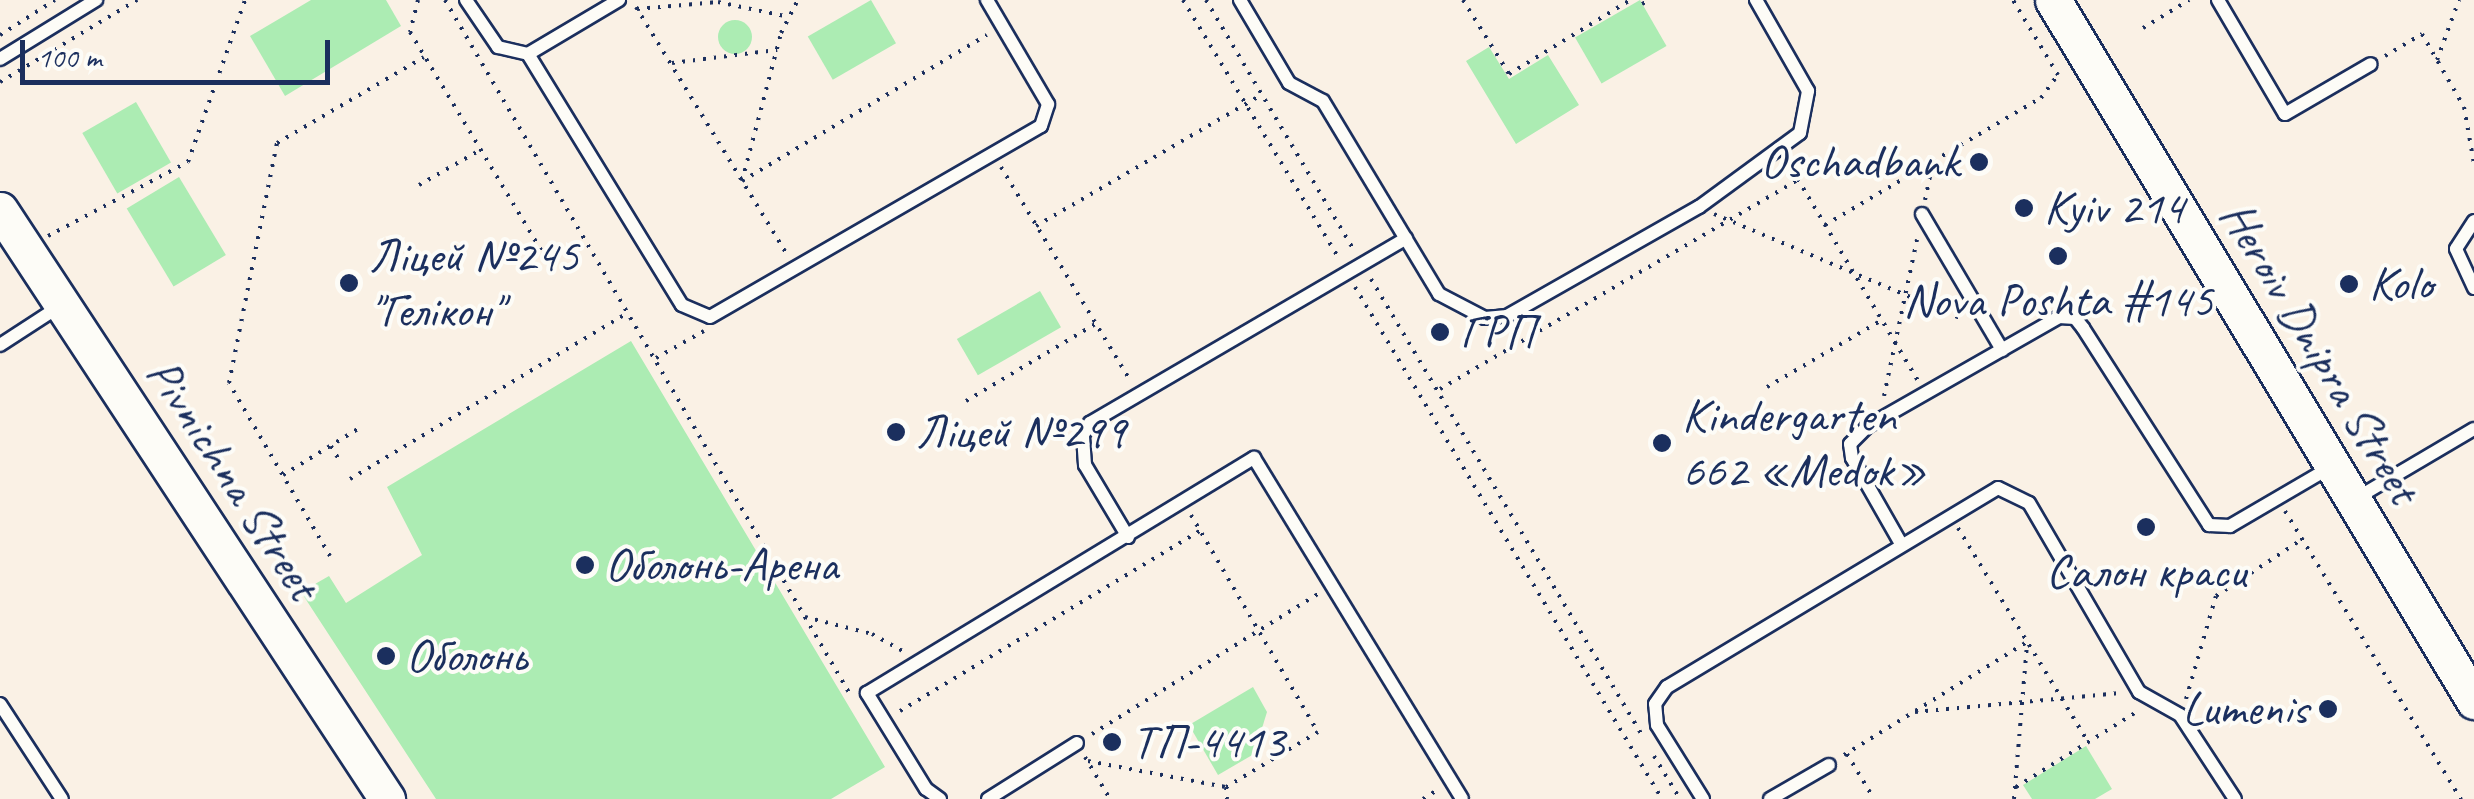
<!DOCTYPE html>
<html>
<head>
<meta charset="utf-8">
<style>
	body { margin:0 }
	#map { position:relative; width:2474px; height:799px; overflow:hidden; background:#faf1e5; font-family:Caveat,sans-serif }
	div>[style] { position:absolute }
	.green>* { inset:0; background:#acecb3; transform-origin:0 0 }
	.round { border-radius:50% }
	.path>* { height:4px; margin-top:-2px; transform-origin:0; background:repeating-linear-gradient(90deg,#1b2f5e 0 2.5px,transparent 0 10.5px) }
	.roads { filter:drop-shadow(2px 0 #1b2f5e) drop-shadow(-2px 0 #1b2f5e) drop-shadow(0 2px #1b2f5e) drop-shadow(0 -2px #1b2f5e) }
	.lane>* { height:12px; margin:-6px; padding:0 6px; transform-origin:6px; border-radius:6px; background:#fdfcf7 }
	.secondary>* { height:35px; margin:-17.5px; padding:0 17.5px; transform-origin:17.5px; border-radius:17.5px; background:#fdfcf7 }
	.dots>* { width:28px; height:28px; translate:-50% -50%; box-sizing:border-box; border:5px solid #fdfcf7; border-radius:50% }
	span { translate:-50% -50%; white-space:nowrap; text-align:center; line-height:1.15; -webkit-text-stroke:8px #fdfcf7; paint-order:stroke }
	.poi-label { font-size:48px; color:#1b2f5e }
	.right { translate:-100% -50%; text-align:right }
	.left { translate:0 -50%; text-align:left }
	.street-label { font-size:48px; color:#1b2f5e }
	.scale { position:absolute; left:20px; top:40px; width:310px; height:45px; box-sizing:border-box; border:5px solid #1b2f5e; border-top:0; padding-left:12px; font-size:30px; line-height:35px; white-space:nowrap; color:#1b2f5e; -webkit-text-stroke:8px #fdfcf7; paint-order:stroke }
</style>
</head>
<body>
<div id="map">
	<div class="green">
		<div style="clip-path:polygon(311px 0,386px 0,401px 26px,285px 96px,250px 36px)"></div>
		<div style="left:871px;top:0;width:50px;height:73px;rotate:60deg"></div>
		<div style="left:1640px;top:0;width:53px;height:75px;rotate:60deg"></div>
		<div class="round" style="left:718px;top:20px;width:34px;height:34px"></div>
		<div style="clip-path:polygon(1489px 47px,1509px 79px,1548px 55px,1579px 105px,1516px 144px,1466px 61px)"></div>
		<div style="left:136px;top:102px;width:70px;height:62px;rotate:60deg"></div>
		<div style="left:179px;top:177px;width:91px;height:61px;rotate:59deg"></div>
		<div style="left:1040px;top:291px;width:42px;height:96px;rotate:60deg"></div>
		<div style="clip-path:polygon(631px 341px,885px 767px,831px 799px,436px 799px,301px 592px,329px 576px,346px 603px,422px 555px,387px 487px)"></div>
		<div style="clip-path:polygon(1253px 687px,1267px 712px,1254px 754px,1218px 775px,1189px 725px)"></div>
		<div style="clip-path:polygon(2086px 746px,2112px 789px,2095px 799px,2032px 799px,2023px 785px)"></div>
	</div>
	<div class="path">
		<div style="left:418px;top:0;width:33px;rotate:104deg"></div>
		<div style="left:410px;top:32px;width:278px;rotate:59deg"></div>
		<div style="left:445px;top:0;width:806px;rotate:59.74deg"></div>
		<div style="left:1183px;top:0;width:300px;rotate:58.9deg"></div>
		<div style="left:1206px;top:0;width:289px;rotate:59.4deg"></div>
		<div style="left:1463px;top:0;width:87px;rotate:58.1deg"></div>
		<div style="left:1509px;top:74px;width:142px;rotate:-31.4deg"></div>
		<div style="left:1642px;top:4px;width:9px;rotate:-27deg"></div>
		<div style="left:636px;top:7px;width:289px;rotate:58.6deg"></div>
		<div style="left:637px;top:9px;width:81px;rotate:-4.9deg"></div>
		<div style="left:718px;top:2px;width:73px;rotate:11.9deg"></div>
		<div style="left:2143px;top:28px;width:54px;rotate:-31.3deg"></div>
		<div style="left:0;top:35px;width:65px;rotate:-32.5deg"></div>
		<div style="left:2385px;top:56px;width:43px;rotate:-30.7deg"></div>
		<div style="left:2422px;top:34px;width:84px;rotate:60.1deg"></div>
		<div style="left:2464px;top:107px;width:58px;rotate:80deg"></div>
		<div style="left:2437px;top:60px;width:64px;rotate:-69.9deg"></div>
		<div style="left:672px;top:63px;width:106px;rotate:-7.1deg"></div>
		<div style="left:0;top:82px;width:160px;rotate:-30.9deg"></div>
		<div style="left:1787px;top:161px;width:256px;rotate:59.2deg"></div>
		<div style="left:1001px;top:167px;width:251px;rotate:58.8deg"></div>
		<div style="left:742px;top:181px;width:285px;rotate:-30.8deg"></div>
		<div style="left:742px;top:181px;width:153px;rotate:-75.2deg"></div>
		<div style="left:781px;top:33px;width:37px;rotate:-63deg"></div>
		<div style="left:419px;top:185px;width:70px;rotate:-29.8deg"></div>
		<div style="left:1925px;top:200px;width:40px;rotate:-78deg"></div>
		<div style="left:1714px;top:214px;width:270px;rotate:22.9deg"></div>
		<div style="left:1825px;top:225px;width:251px;rotate:-30.5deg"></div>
		<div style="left:2041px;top:98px;width:29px;rotate:-54deg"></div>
		<div style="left:2058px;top:75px;width:87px;rotate:-121deg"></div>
		<div style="left:1036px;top:226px;width:260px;rotate:-30.2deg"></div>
		<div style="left:48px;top:236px;width:158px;rotate:-27.9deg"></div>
		<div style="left:188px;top:162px;width:172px;rotate:-70.6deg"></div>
		<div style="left:1371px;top:279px;width:530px;rotate:59.28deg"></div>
		<div style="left:1355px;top:287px;width:597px;rotate:59.05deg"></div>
		<div style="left:656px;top:358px;width:55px;rotate:-29.4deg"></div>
		<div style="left:1767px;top:387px;width:133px;rotate:-30.2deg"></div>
		<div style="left:1440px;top:389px;width:415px;rotate:-30.3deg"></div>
		<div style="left:1884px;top:396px;width:160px;rotate:-78.1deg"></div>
		<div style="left:966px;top:401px;width:150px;rotate:-30.8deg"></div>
		<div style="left:331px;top:446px;width:14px;rotate:60deg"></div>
		<div style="left:283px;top:475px;width:92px;rotate:-31.6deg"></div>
		<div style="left:350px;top:479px;width:325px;rotate:-30.9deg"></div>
		<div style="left:2285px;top:511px;width:338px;rotate:58.6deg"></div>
		<div style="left:1191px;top:515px;width:251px;rotate:59.7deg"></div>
		<div style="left:1318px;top:732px;width:107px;rotate:149.1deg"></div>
		<div style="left:1226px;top:787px;width:12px;rotate:85deg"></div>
		<div style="left:1958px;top:528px;width:250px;rotate:58.7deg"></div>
		<div style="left:330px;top:556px;width:200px;rotate:-120.3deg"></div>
		<div style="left:229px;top:383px;width:245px;rotate:-78.7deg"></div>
		<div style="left:277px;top:143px;width:170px;rotate:-30.3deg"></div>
		<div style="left:805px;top:617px;width:69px;rotate:14.2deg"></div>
		<div style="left:872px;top:634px;width:35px;rotate:29deg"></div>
		<div style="left:2186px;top:699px;width:107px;rotate:-73.8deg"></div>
		<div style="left:2216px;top:596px;width:102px;rotate:-33.4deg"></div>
		<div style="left:900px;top:711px;width:350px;rotate:-31deg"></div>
		<div style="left:1915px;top:712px;width:206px;rotate:-5.3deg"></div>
		<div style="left:1092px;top:734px;width:266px;rotate:-31.8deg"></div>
		<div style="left:1847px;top:754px;width:52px;rotate:59deg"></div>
		<div style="left:1844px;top:755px;width:215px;rotate:-31.7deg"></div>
		<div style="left:1654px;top:756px;width:50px;rotate:58.8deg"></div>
		<div style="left:1085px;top:757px;width:49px;rotate:59.2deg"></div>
		<div style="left:1088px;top:761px;width:140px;rotate:10.7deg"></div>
		<div style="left:2016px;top:787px;width:144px;rotate:-31.9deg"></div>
		<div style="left:1423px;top:799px;width:15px;rotate:-32deg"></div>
		<div style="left:2014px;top:799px;width:156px;rotate:-85.2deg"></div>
	</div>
	<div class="roads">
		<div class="lane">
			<div style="left:466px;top:0;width:57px;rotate:55.8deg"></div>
			<div style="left:498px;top:47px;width:31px;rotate:13deg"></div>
			<div style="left:528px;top:54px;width:106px;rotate:-30.7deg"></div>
			<div style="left:1240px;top:0;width:96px;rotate:59.4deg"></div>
			<div style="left:1289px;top:83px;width:38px;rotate:28deg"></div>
			<div style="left:1323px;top:101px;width:225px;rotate:59deg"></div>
			<div style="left:1439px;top:294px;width:52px;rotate:27.6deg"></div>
			<div style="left:1485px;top:318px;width:22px;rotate:-5deg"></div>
			<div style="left:1507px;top:316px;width:221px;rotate:-29.6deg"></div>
			<div style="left:1699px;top:207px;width:125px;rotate:-36.2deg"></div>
			<div style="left:1800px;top:133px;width:43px;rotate:-79.2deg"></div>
			<div style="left:1808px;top:91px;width:105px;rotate:-119.7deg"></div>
			<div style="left:2218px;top:0;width:132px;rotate:59.6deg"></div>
			<div style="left:2285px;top:114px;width:99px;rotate:-30.2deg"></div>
			<div style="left:528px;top:54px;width:294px;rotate:58.5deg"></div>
			<div style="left:682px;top:305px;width:30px;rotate:23deg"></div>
			<div style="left:710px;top:317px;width:382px;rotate:-30deg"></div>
			<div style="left:1041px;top:126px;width:23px;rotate:-72deg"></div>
			<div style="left:1048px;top:104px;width:121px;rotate:-120.4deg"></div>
			<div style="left:0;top:59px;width:113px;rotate:-31.6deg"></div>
			<div style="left:1922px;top:214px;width:158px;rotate:59.5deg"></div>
			<div style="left:2474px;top:221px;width:33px;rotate:123deg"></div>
			<div style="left:2456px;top:249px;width:43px;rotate:65.2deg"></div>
			<div style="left:0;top:345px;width:72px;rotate:-33deg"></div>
			<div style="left:2355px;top:499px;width:138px;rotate:-30.5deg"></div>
			<div style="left:1128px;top:537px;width:84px;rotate:-120.8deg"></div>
			<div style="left:1085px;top:465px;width:30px;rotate:-94deg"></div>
			<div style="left:1083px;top:435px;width:14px;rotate:-60deg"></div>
			<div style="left:1090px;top:423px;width:366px;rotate:-30.3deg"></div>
			<div style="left:1900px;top:542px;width:97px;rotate:-119.7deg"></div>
			<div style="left:1852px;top:458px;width:14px;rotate:-98deg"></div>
			<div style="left:1850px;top:444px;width:25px;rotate:-45deg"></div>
			<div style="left:1868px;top:426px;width:220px;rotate:-29.7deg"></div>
			<div style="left:2059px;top:317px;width:16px;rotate:4deg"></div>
			<div style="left:2075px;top:318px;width:13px;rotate:51deg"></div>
			<div style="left:2083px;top:328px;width:234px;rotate:57.4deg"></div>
			<div style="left:2209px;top:525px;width:21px;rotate:3deg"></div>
			<div style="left:2230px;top:526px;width:117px;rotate:-30.3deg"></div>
			<div style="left:0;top:704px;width:113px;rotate:56.9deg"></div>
			<div style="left:940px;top:799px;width:17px;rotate:-144deg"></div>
			<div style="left:926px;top:789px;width:113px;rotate:-121.6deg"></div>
			<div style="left:867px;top:693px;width:453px;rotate:-31.3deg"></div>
			<div style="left:1254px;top:458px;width:399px;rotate:58.6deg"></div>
			<div style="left:988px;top:799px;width:105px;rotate:-32.2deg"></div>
			<div style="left:1703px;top:799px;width:87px;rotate:-121.9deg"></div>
			<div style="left:1657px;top:725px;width:21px;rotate:-95deg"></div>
			<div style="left:1655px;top:704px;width:21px;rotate:-55deg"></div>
			<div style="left:1667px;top:687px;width:386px;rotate:-31deg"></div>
			<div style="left:1998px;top:488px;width:34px;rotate:26deg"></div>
			<div style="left:2029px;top:503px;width:219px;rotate:59.8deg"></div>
			<div style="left:2139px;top:692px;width:47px;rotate:29.3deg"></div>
			<div style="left:2180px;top:715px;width:100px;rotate:56.8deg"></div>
			<div style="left:1770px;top:799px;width:68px;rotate:-30deg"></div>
		</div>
		<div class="secondary">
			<div style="left:2053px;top:0;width:818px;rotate:59.01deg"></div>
			<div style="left:0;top:210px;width:705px;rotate:56.69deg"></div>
		</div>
	</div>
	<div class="dots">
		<div style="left:1979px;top:162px;background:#1b2f5e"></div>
		<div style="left:2024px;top:208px;background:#1b2f5e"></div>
		<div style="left:2058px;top:256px;background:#1b2f5e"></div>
		<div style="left:349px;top:283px;background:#1b2f5e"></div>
		<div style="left:2349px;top:284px;background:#1b2f5e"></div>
		<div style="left:1440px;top:332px;background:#1b2f5e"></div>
		<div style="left:896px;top:432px;background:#1b2f5e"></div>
		<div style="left:1662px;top:443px;background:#1b2f5e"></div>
		<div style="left:2146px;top:527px;background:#1b2f5e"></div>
		<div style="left:585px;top:565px;background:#1b2f5e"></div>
		<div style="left:386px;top:656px;background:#1b2f5e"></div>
		<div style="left:2328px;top:709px;background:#1b2f5e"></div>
		<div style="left:1112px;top:742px;background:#1b2f5e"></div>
	</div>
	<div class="poi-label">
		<span class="right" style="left:1959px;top:162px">Oschadbank</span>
		<span class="left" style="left:2044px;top:208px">Kyiv 214</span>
		<span class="left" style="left:369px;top:283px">Ліцей №245<br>"Гелікон"</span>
		<span class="left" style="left:2369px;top:284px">Kolo</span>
		<span style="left:2058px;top:301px">Nova Poshta #145</span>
		<span class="left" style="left:1460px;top:332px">ГРП</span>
		<span class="left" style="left:1682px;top:443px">Kindergarten<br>662 «Medok»</span>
		<span class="left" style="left:916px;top:432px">Ліцей №299</span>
		<span class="left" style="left:605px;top:565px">Оболонь-Арена</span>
		<span style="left:2146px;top:572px">Салон краси</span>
		<span class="left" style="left:406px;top:656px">Оболонь</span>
		<span class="right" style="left:2308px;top:709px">Lumenis</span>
		<span class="left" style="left:1132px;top:742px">ТП-4413</span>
	</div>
	<div class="street-label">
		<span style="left:2320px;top:352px;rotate:59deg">Heroiv Dnipra Street</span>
		<span style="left:233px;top:479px;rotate:57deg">Pivnichna Street</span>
	</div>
	<div class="scale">100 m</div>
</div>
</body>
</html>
